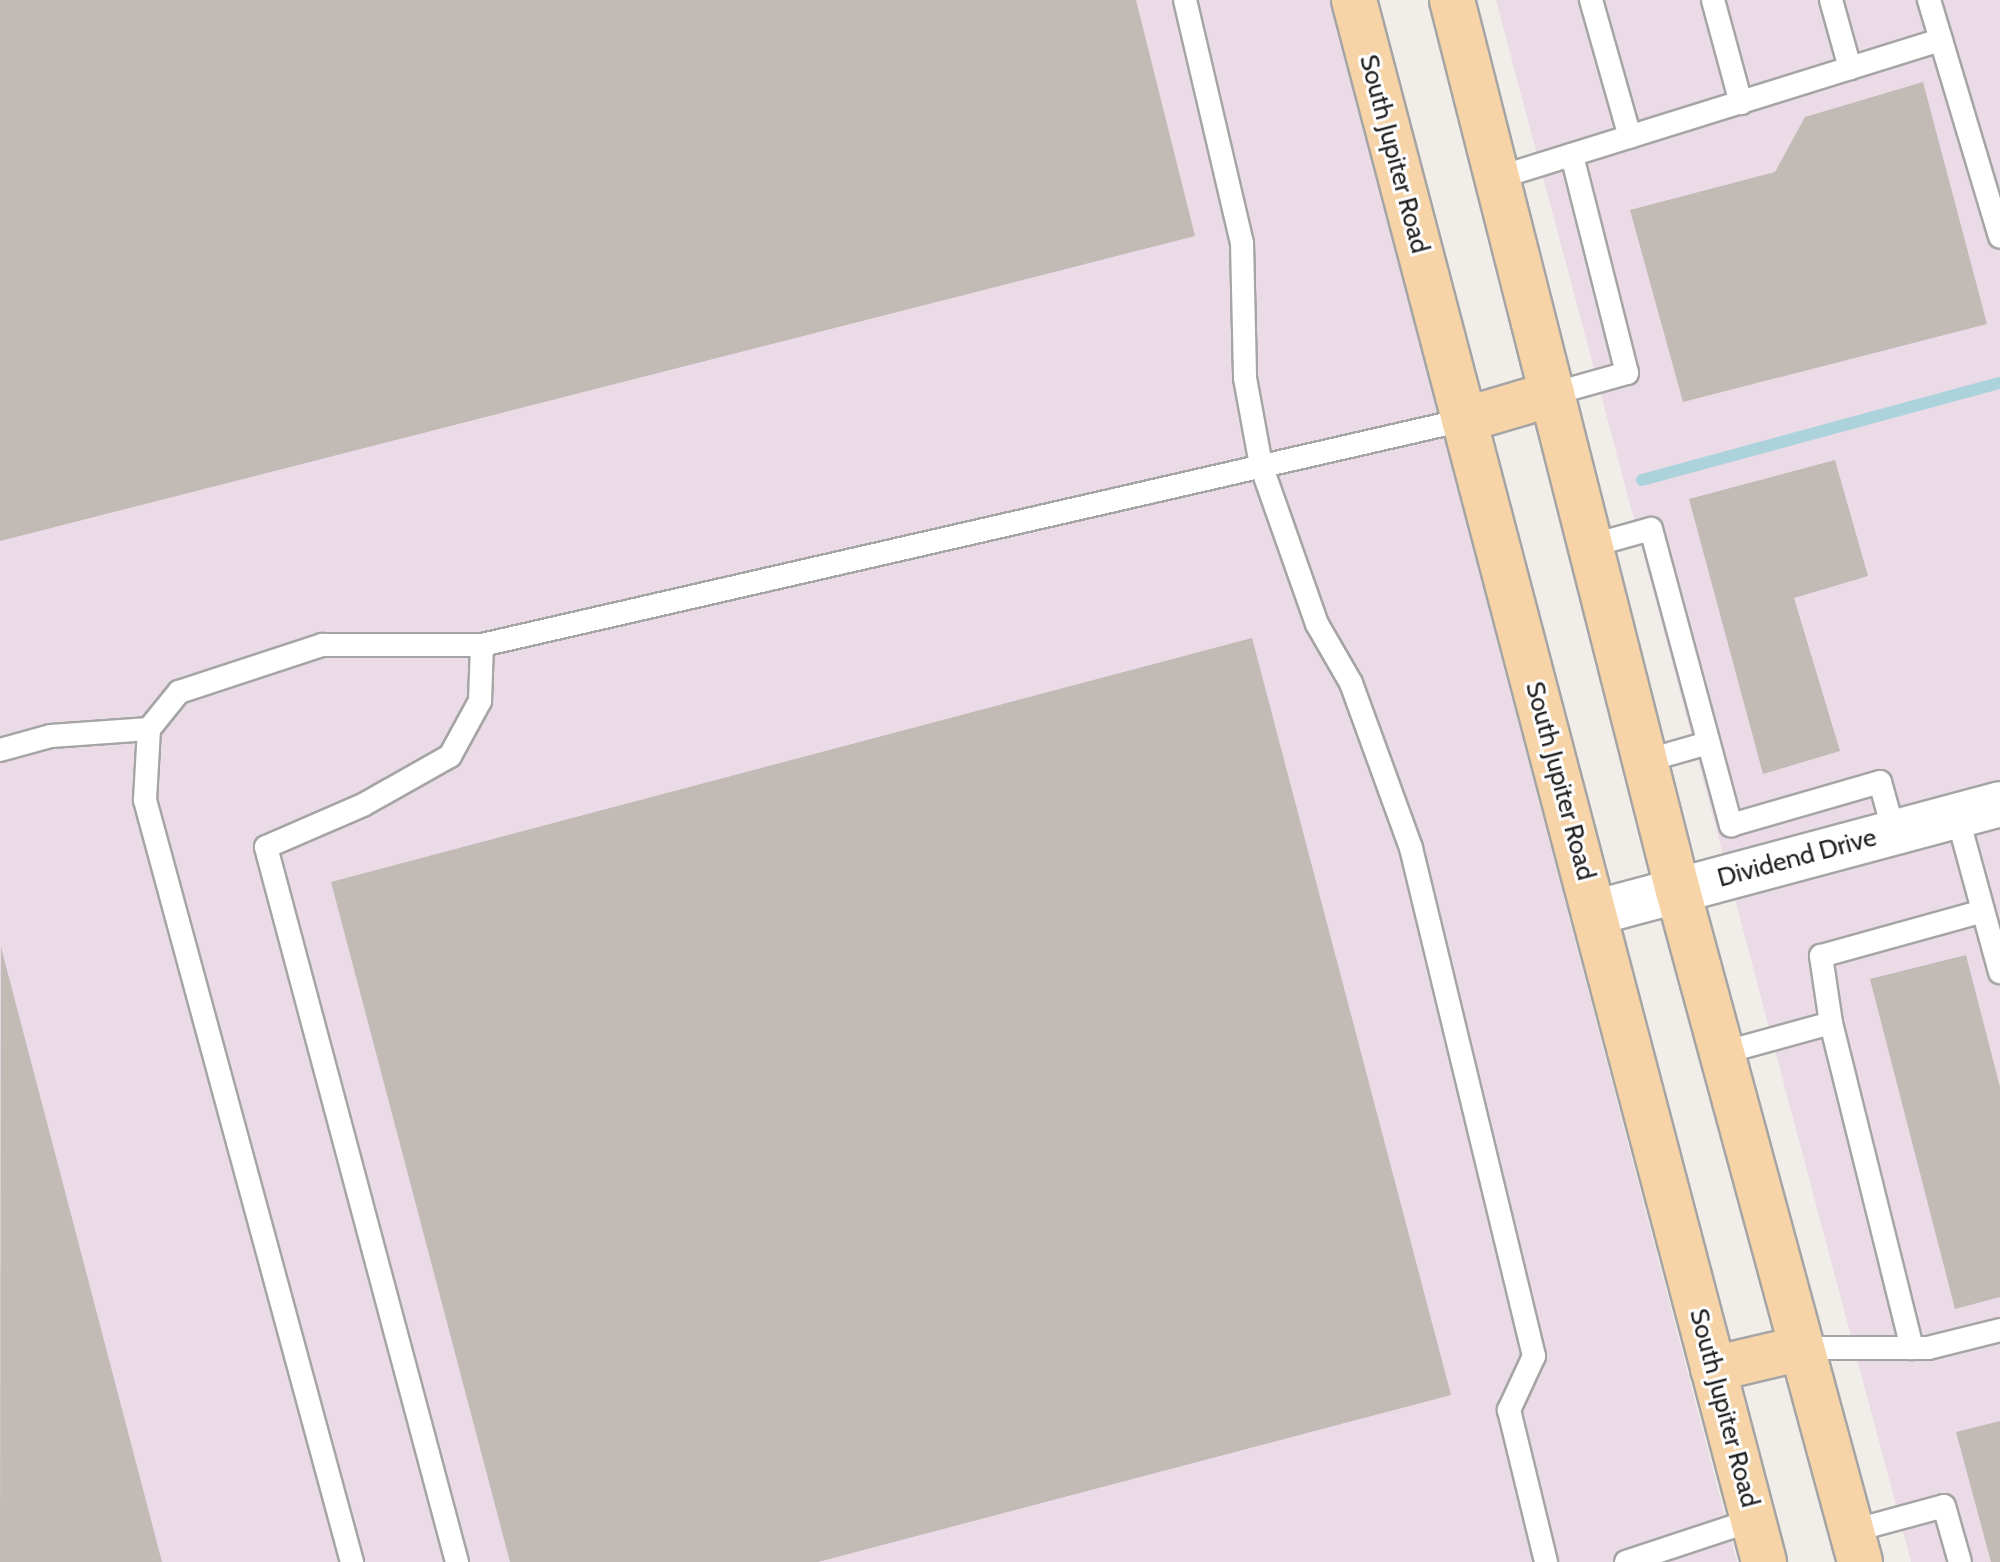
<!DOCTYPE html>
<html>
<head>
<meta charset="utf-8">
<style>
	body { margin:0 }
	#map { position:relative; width:2000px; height:1562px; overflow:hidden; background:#f1eee9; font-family:Cabin,sans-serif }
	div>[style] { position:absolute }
	.industrial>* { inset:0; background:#eadbe7 }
	.stream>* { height:12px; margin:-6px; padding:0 6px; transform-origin:6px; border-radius:6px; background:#acd2dc }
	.building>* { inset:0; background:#c2bab5 }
	.roads { filter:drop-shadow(2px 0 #a5a5a5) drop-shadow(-2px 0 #a5a5a5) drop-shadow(0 2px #a5a5a5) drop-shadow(0 -2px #a5a5a5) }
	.lane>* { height:22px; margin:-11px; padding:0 11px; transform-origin:11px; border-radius:11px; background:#fff }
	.street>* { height:44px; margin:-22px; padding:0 22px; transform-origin:22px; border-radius:22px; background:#fff }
	.primary>* { height:44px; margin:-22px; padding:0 22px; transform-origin:22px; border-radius:22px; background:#f7d4a8 }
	span { translate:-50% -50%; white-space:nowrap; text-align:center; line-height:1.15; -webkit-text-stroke:6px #fff; paint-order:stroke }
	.street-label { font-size:26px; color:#212121 }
</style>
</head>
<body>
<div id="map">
	<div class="industrial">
		<div style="clip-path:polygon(0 0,1330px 0,1737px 1562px,0 1562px)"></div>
		<div style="clip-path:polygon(1496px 0,2000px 0,2000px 1562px,1911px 1562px)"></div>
	</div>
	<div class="stream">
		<div style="left:1642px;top:480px;width:371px;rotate:-15.2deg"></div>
	</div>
	<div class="building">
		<div style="clip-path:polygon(0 0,1136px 0,1195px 236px,0 541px)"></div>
		<div style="clip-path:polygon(1923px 82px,1987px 324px,1683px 402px,1630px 210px,1775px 172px,1805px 117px)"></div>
		<div style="clip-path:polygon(1835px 460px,1868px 576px,1794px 598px,1840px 751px,1763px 774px,1689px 499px)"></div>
		<div style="clip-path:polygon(1252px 638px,1451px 1395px,818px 1562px,510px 1562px,331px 882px)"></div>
		<div style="clip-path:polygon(1px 947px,162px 1562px,0 1562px)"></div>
		<div style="clip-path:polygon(1966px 955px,2000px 1087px,2000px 1297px,1955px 1309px,1870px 979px)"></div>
		<div style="clip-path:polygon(2000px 1421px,2000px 1562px,1991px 1562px,1956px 1432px)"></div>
	</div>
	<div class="roads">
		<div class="lane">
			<div style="left:1185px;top:0;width:250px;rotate:76.8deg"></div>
			<div style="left:1242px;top:243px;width:135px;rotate:88.7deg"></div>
			<div style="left:1245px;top:378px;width:88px;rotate:79.6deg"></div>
			<div style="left:1261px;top:465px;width:169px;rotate:70.6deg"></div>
			<div style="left:1317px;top:624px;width:68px;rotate:60deg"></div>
			<div style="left:1351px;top:683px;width:176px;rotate:70deg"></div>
			<div style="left:1411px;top:848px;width:523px;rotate:76.39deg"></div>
			<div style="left:1534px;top:1356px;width:60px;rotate:114.8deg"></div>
			<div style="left:1509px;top:1410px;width:156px;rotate:76.3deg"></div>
			<div style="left:1591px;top:0;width:142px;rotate:74.1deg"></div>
			<div style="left:1713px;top:0;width:107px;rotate:74.8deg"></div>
			<div style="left:1831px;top:0;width:71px;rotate:74.4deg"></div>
			<div style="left:1929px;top:0;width:247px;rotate:73.3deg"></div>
			<div style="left:1497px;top:178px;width:465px;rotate:-17.3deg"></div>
			<div style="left:1552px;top:394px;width:78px;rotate:-15.6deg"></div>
			<div style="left:1627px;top:373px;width:225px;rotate:-104.2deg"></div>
			<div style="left:1590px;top:546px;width:63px;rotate:-15.6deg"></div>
			<div style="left:1651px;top:529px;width:307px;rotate:74.9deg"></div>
			<div style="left:1731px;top:825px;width:155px;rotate:-16.1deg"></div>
			<div style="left:1880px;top:782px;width:52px;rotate:74.4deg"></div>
			<div style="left:0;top:750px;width:53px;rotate:-15.4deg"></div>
			<div style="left:51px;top:736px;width:98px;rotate:-4.1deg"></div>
			<div style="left:1645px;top:761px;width:66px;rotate:-15.9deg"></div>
			<div style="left:1957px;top:815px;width:163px;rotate:74.7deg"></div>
			<div style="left:1831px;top:1023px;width:335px;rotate:76deg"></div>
			<div style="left:1722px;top:1053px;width:113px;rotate:-15.4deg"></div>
			<div style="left:1831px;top:1023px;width:68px;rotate:-98.5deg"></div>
			<div style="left:1821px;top:956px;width:168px;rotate:-15.5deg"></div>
			<div style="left:1802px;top:1348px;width:126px"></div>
			<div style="left:1928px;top:1348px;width:74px;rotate:-14deg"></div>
			<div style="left:1852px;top:1531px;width:95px;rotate:-15.2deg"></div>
			<div style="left:1944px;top:1506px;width:58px;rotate:74.1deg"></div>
			<div style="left:352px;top:1562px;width:790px;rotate:-105.2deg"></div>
			<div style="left:145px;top:800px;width:71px;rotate:-86.8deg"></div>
			<div style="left:149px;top:729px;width:48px;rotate:-51deg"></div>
			<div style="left:179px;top:692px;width:151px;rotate:-18.2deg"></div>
			<div style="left:322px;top:645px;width:160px"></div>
			<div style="left:457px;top:1562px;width:740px;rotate:-104.96deg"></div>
			<div style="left:266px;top:847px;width:106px;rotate:-23.4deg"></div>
			<div style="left:363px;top:805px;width:100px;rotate:-29.4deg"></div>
			<div style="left:450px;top:756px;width:63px;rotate:-61.4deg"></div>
			<div style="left:480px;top:701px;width:56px;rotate:-88deg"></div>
			<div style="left:482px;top:645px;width:1007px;rotate:-12.91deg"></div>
			<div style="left:1626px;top:1562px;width:134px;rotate:-18.3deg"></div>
		</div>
		<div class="street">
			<div style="left:1594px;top:913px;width:420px;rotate:-15deg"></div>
		</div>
		<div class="primary">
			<div style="left:1354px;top:0;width:1615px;rotate:75.29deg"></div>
			<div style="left:1452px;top:0;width:919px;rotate:75.77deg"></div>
			<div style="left:1678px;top:891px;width:695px;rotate:74.82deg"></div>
			<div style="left:1464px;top:420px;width:92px;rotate:-16.5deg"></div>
			<div style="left:1713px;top:1369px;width:91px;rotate:-13.3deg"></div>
		</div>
	</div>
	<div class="street-label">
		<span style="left:1394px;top:154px;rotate:75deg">South Jupiter Road</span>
		<span style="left:1560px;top:781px;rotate:75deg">South Jupiter Road</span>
		<span style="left:1797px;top:858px;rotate:-15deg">Dividend Drive</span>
		<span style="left:1724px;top:1408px;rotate:75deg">South Jupiter Road</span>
	</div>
</div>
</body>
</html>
